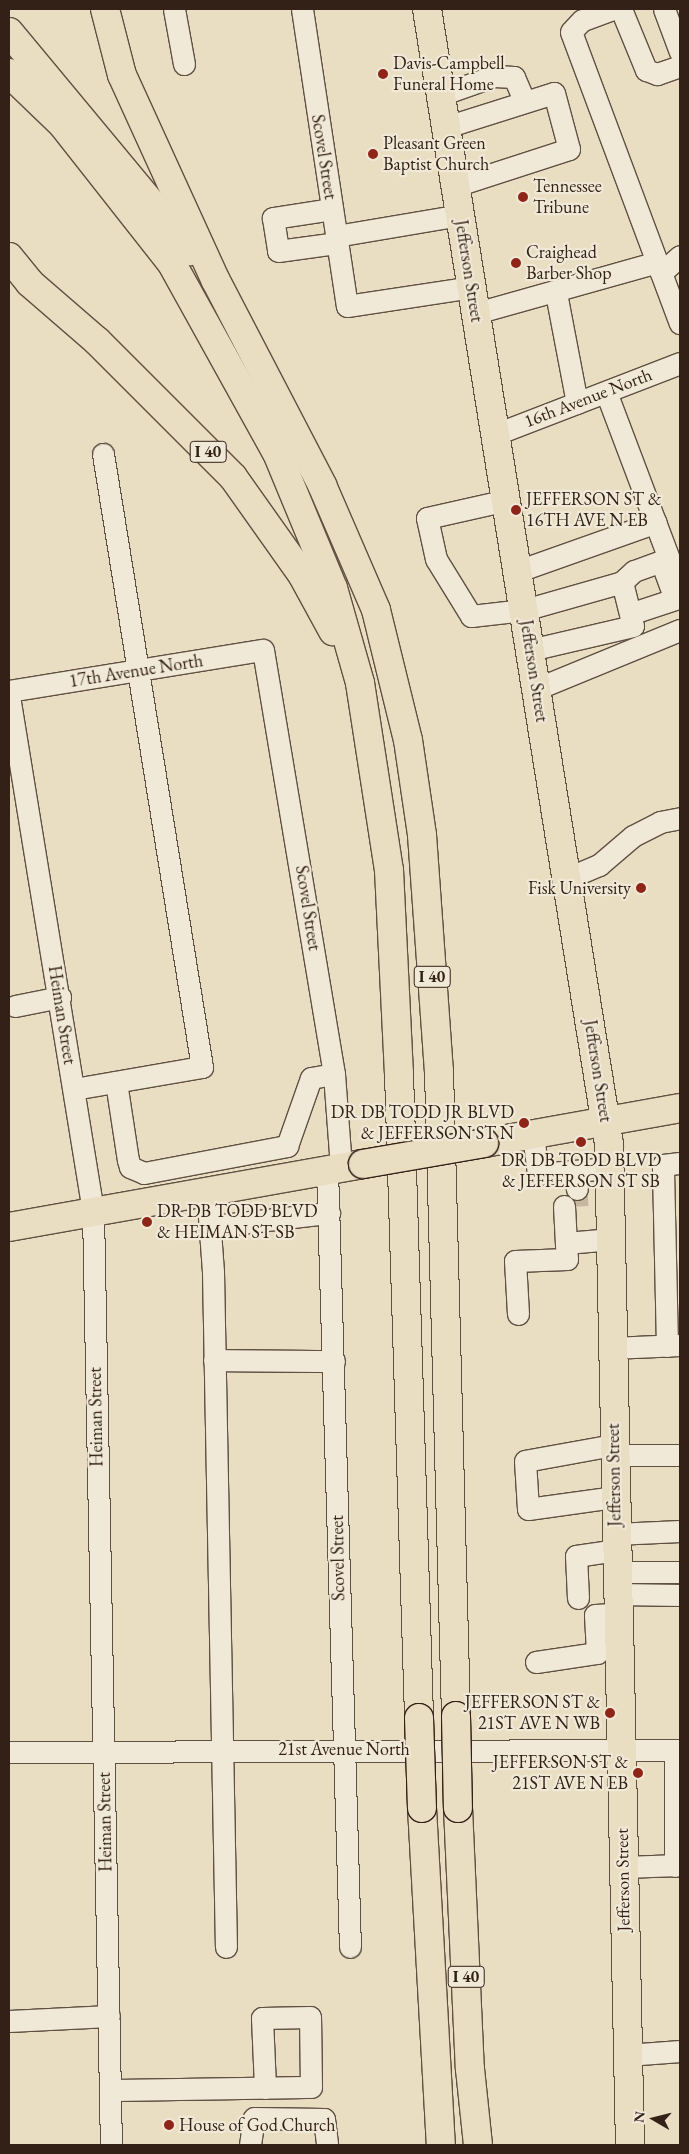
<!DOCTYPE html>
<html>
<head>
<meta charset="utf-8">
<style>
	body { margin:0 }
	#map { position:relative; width:689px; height:2154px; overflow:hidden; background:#e9ddc2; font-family:"EB Garamond",serif }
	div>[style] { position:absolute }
	.minor-tunnel>* { height:21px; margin-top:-10.5px; transform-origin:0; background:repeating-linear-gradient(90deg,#c5b7a0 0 21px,transparent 0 32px) }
	.roads { filter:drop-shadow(1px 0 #605042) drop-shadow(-1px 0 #605042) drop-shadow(0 1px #605042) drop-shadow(0 -1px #605042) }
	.minor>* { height:21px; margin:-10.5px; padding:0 10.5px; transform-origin:10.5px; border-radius:10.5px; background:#f1e9d7 }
	.major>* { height:28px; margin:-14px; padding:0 14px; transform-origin:14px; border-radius:14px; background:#e9ddc2 }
	.highway>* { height:28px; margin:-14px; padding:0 14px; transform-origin:14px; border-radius:14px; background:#e9ddc2 }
	.bridges { filter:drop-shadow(1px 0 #332118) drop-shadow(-1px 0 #332118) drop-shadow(0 1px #332118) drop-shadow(0 -1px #332118) }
	.major-bridge>* { height:28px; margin:-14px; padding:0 14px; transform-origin:14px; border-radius:14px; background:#e9ddc2 }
	.highway-bridge>* { height:28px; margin:-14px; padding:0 14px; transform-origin:14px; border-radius:14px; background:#e9ddc2 }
	.dots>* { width:14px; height:14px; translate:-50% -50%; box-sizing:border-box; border:2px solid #f1e9d7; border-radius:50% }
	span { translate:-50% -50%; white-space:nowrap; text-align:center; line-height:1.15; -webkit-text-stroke:4.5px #f1e9d7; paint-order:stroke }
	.shield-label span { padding:1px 4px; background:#f1e9d7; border:1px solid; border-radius:4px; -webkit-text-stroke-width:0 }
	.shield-label { font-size:16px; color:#332118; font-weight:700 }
	.poi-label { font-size:18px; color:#332118 }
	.left { translate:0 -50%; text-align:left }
	.right { translate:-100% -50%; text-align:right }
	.street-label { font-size:18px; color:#332118 }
	.frame { position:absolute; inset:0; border:10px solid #332118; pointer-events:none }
	.north { position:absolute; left:629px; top:2094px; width:50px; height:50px; -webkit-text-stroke:4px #f1e9d7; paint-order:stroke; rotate:278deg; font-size:14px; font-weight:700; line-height:20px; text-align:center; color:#332118 }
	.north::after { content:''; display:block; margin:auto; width:18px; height:22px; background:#332118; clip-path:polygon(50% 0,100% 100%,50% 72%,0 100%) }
</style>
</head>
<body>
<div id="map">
	<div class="minor-tunnel">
		<div style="left:577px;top:1189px;width:17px;rotate:87deg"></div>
	</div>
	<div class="roads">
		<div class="minor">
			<div style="left:174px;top:9px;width:56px;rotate:79.7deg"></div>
			<div style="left:302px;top:9px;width:300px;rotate:81.4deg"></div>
			<div style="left:347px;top:306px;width:126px;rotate:-8.6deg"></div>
			<div style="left:613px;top:9px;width:33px;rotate:160deg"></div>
			<div style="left:582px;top:20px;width:16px;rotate:133deg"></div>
			<div style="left:571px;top:32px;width:311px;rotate:69.5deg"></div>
			<div style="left:621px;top:9px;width:66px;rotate:67.7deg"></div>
			<div style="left:646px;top:70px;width:12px;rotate:20deg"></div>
			<div style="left:657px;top:74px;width:24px;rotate:-19deg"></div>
			<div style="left:664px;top:9px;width:46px;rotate:69.6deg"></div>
			<div style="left:440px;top:95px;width:57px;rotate:-19.4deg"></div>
			<div style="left:494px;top:76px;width:20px;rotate:3deg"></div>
			<div style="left:514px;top:77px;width:26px;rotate:67deg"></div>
			<div style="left:446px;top:127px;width:113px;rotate:-17.5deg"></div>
			<div style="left:554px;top:93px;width:58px;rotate:75deg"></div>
			<div style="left:569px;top:149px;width:120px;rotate:162deg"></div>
			<div style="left:332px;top:209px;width:60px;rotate:171.3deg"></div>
			<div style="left:273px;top:218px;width:33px;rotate:81deg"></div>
			<div style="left:278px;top:251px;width:60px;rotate:-7.7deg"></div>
			<div style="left:336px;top:236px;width:126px;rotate:-9.6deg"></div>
			<div style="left:661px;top:273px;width:25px;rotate:-42deg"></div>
			<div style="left:556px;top:293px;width:112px;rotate:79.2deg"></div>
			<div style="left:476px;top:313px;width:188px;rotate:-15.7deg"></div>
			<div style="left:606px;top:392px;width:210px;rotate:69.3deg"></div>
			<div style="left:496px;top:434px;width:197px;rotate:-21.1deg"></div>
			<div style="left:507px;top:500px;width:82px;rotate:167.3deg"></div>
			<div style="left:427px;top:518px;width:42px;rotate:77.6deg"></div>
			<div style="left:436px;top:559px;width:67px;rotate:58.4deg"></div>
			<div style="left:471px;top:616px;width:53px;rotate:-6.5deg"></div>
			<div style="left:524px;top:610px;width:102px;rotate:-15.9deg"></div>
			<div style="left:622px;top:582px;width:45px;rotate:76deg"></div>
			<div style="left:633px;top:626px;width:106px;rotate:166.9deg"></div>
			<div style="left:518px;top:571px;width:146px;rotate:-19.5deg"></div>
			<div style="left:622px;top:582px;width:16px;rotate:-43deg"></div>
			<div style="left:634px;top:571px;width:29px;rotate:-20deg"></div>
			<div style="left:661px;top:561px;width:40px;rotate:69.8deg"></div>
			<div style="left:675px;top:599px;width:47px;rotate:161.6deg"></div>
			<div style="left:536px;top:689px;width:156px;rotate:-22.3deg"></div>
			<div style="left:9px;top:691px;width:257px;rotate:-9.2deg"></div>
			<div style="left:263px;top:650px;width:430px;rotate:80.5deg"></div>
			<div style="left:334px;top:1074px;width:94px;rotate:85.7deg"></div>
			<div style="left:9px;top:696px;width:522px;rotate:80.74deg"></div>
			<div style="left:93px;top:1211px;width:934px;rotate:88.9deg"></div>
			<div style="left:568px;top:878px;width:34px;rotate:-23deg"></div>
			<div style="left:599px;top:865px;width:45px;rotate:-40.5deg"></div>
			<div style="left:633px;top:836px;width:30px;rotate:-27deg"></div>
			<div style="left:660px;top:822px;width:20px;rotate:-11deg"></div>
			<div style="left:15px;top:1006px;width:46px;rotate:-11.3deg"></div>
			<div style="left:116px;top:1082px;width:79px;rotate:81.3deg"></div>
			<div style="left:128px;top:1160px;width:7px;rotate:74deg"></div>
			<div style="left:130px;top:1167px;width:15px;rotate:23deg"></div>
			<div style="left:144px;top:1173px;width:146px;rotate:-10.7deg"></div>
			<div style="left:287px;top:1146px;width:72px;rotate:-70.6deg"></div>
			<div style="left:311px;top:1078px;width:23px;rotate:-10deg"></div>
			<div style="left:74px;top:1089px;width:130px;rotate:-9.8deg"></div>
			<div style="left:202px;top:1067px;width:621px;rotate:-99.17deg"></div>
			<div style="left:533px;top:1134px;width:40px;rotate:82.9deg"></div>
			<div style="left:538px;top:1174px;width:72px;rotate:-4.8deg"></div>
			<div style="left:327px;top:1169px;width:778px;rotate:88.31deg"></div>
			<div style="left:575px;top:1171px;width:18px;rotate:84deg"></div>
			<div style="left:207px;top:1190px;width:82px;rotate:85.8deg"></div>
			<div style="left:213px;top:1272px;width:675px;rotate:88.9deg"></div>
			<div style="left:564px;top:1206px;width:37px;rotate:87deg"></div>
			<div style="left:566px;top:1243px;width:46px;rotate:-5deg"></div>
			<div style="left:223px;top:1225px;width:107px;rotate:-6.5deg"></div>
			<div style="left:518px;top:1314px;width:53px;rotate:-93.2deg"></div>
			<div style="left:515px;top:1261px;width:52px;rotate:-2.2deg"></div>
			<div style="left:567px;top:1259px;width:16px;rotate:-94deg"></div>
			<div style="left:667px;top:1346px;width:181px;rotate:-91.3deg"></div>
			<div style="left:663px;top:1165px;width:17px;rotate:-7deg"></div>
			<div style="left:611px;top:1348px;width:69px;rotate:-2.5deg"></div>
			<div style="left:214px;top:1360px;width:120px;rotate:0.5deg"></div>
			<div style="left:613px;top:1445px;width:89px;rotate:169.7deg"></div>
			<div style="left:525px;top:1461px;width:48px;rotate:86.4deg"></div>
			<div style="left:528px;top:1509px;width:88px;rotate:-7.9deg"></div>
			<div style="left:614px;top:1455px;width:66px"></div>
			<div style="left:615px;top:1534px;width:65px;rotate:-2.6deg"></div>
			<div style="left:616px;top:1572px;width:64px"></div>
			<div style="left:617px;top:1594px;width:63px;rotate:0.9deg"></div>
			<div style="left:578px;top:1598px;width:42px;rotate:-92.7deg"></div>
			<div style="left:576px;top:1556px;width:40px;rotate:-8.5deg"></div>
			<div style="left:536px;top:1662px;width:62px;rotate:-8.4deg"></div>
			<div style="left:597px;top:1653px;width:38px;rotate:-93deg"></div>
			<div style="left:595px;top:1615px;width:22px;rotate:-3deg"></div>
			<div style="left:9px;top:1752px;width:671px;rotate:-0.17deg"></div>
			<div style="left:675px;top:1866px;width:116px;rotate:-90deg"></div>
			<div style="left:623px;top:1867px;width:57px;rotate:-2deg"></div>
			<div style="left:9px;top:2021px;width:100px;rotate:-2.9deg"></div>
			<div style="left:627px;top:2055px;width:53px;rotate:-4.3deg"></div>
			<div style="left:110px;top:2090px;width:201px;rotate:-0.9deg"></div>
			<div style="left:311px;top:2087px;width:70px;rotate:-90.8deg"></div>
			<div style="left:310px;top:2017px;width:48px;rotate:178.8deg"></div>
			<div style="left:262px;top:2018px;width:70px;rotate:87.5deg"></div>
			<div style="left:250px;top:2145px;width:27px;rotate:-82deg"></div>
			<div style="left:254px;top:2118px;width:70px;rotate:0.8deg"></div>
			<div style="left:324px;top:2119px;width:26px;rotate:83deg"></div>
		</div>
		<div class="major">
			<div style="left:427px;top:9px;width:1149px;rotate:80.89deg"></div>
			<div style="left:609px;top:1144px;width:1001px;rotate:88.8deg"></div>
			<div style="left:484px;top:1143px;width:199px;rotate:-10.1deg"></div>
			<div style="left:9px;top:1227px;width:360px;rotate:-10.1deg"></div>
		</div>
		<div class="highway">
			<div style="left:105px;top:9px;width:68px;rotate:75.6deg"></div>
			<div style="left:122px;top:75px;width:226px;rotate:65.5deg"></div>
			<div style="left:216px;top:281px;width:230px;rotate:62.5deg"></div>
			<div style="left:322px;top:485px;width:136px;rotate:66.6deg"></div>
			<div style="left:376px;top:610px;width:134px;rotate:76.2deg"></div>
			<div style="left:408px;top:740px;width:96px;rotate:81.6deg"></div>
			<div style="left:422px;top:835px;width:237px;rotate:85.9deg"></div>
			<div style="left:439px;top:1071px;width:645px;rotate:88.49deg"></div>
			<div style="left:9px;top:32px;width:285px;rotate:50.3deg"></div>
			<div style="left:9px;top:73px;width:75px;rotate:43.9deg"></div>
			<div style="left:63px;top:125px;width:174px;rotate:51.8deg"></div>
			<div style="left:171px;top:262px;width:218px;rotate:61deg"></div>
			<div style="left:277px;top:453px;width:146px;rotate:67.5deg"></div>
			<div style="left:333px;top:588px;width:99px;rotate:74.1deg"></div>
			<div style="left:360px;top:683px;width:189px;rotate:81.2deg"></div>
			<div style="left:389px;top:870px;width:203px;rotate:87.2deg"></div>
			<div style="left:399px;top:1073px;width:645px;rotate:88.22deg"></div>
			<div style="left:9px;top:257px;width:33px;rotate:51deg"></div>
			<div style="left:30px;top:283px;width:89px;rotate:40.9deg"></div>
			<div style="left:97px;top:341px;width:192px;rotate:45deg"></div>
			<div style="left:233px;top:477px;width:121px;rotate:54.7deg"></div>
			<div style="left:303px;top:576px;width:63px;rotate:61.4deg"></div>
			<div style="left:422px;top:1808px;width:338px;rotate:86.8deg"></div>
			<div style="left:458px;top:1808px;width:261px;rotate:87.4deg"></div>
			<div style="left:470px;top:2069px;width:76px;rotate:84deg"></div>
		</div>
	</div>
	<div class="bridges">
		<div class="major-bridge">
			<div style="left:363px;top:1164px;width:123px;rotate:-9.8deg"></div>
		</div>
		<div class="highway-bridge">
			<div style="left:456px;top:1716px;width:92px;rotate:88.8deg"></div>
			<div style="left:419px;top:1718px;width:90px;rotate:88.1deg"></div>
		</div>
	</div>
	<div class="dots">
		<div style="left:383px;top:74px;background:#8f2418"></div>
		<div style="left:373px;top:154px;background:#8f2418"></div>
		<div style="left:523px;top:197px;background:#8f2418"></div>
		<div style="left:516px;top:263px;background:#8f2418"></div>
		<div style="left:516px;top:510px;background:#8f2418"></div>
		<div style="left:641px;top:888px;background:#8f2418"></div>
		<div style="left:524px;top:1123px;background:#8f2418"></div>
		<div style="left:581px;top:1142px;background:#8f2418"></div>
		<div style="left:147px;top:1222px;background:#8f2418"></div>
		<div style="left:610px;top:1713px;background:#8f2418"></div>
		<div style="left:638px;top:1773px;background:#8f2418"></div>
		<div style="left:169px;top:2125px;background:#8f2418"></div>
	</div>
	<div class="shield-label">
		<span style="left:208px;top:452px">I 40</span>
		<span style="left:432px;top:977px">I 40</span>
		<span style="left:466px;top:1977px">I 40</span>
	</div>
	<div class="poi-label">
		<span class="left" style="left:393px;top:74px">Davis-Campbell<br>Funeral Home</span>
		<span class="left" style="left:383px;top:154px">Pleasant Green<br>Baptist Church</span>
		<span class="left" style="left:533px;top:197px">Tennessee<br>Tribune</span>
		<span class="left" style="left:526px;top:263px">Craighead<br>Barber Shop</span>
		<span class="left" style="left:526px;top:510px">JEFFERSON ST &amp;<br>16TH AVE N EB</span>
		<span class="right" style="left:631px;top:888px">Fisk University</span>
		<span class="right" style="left:514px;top:1123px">DR DB TODD JR BLVD<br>&amp; JEFFERSON ST N</span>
		<span style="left:581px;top:1171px">DR DB TODD BLVD<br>&amp; JEFFERSON ST SB</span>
		<span class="left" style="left:157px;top:1222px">DR DB TODD BLVD<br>&amp; HEIMAN ST SB</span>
		<span class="right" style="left:600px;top:1713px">JEFFERSON ST &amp;<br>21ST AVE N WB</span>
		<span class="right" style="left:628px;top:1773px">JEFFERSON ST &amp;<br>21ST AVE N EB</span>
		<span class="left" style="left:179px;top:2125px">House of God Church</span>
	</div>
	<div class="street-label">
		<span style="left:324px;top:157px;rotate:81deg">Scovel Street</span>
		<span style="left:469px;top:271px;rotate:81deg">Jefferson Street</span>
		<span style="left:588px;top:398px;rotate:-21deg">16th Avenue North</span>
		<span style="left:136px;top:671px;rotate:-9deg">17th Avenue North</span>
		<span style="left:534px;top:671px;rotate:81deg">Jefferson Street</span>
		<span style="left:308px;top:908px;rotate:81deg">Scovel Street</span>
		<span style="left:62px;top:1015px;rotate:81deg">Heiman Street</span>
		<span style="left:598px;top:1071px;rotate:81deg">Jefferson Street</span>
		<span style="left:96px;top:1417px;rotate:-91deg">Heiman Street</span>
		<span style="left:614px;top:1475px;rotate:-91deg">Jefferson Street</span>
		<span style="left:338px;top:1558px;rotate:-91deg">Scovel Street</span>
		<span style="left:344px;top:1749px">21st Avenue North</span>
		<span style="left:105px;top:1822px;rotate:-91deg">Heiman Street</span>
		<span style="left:623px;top:1880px;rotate:-91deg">Jefferson Street</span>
	</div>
	<div class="frame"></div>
	<div class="north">N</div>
</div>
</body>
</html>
